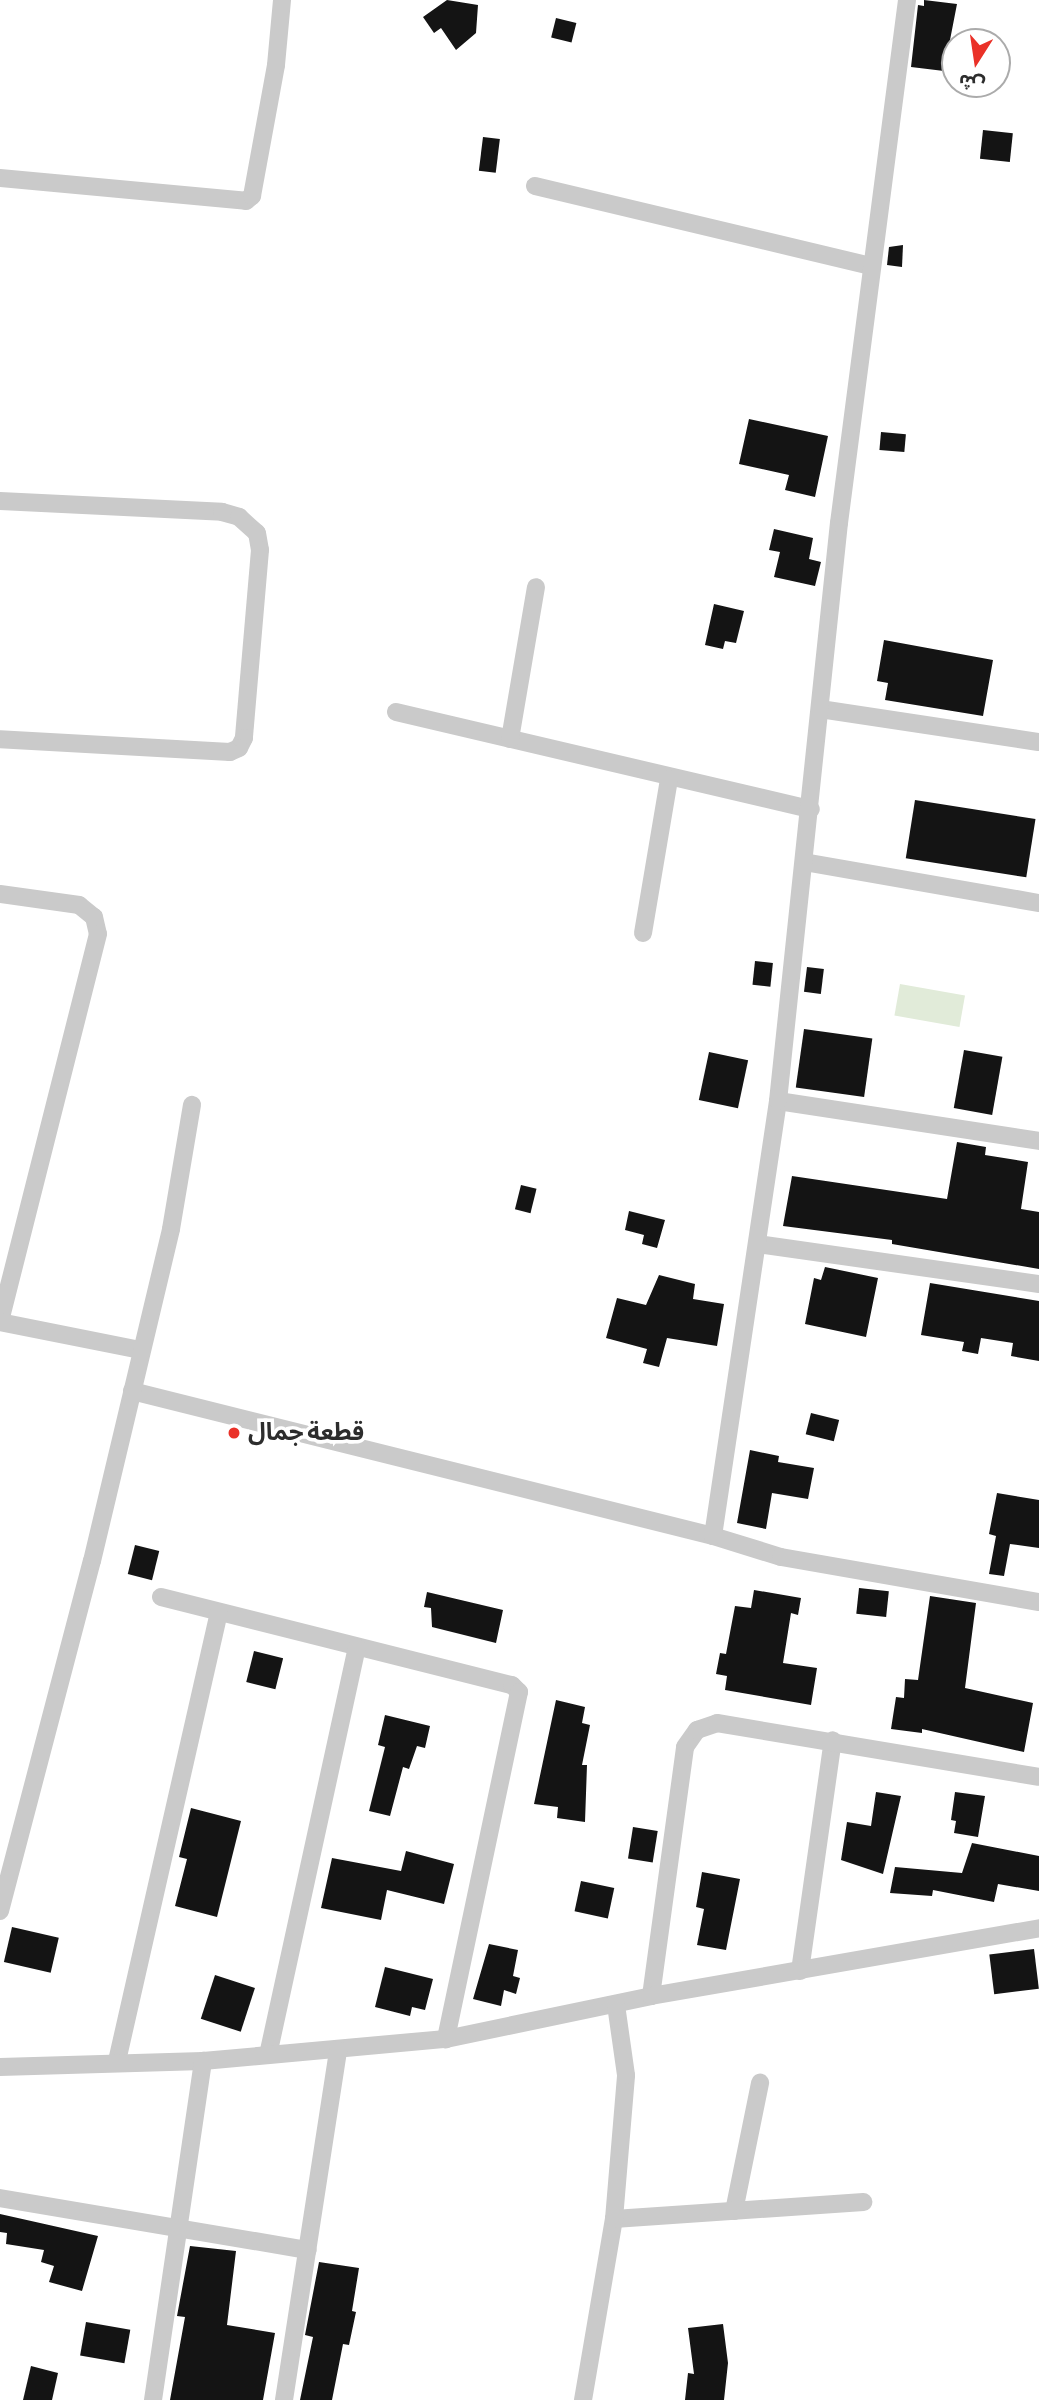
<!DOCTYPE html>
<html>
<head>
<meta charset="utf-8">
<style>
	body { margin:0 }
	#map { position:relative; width:1039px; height:2400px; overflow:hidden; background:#fff; font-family:"Sofia Sans Condensed","Noto Sans Arabic",sans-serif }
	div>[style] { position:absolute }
	.green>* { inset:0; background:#e1ebd9; transform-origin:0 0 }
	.building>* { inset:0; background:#141414; transform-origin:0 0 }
	.street>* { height:18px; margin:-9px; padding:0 9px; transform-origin:9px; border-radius:9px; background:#cacaca }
	.dots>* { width:19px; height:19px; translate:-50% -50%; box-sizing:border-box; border:4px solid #fff; border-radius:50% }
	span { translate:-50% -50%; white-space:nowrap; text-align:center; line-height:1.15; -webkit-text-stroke:7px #fff; paint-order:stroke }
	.poi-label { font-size:24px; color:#2d2d2d; font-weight:700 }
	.left { translate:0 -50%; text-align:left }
	.north { position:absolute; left:941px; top:28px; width:70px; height:70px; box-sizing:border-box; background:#fff; border:2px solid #ababab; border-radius:50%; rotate:192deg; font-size:19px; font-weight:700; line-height:28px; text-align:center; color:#2d2d2d }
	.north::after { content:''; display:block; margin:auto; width:24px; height:32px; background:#ea3128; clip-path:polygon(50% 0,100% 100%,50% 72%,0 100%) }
</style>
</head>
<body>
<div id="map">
	<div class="green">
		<div style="left:900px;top:984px;width:66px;height:32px;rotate:10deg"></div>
	</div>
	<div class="building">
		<div style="clip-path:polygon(447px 0,478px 5px,476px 33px,456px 50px,441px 28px,434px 33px,423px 17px)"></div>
		<div style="clip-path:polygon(924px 0,957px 4px,944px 71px,911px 67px,918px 5px,924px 6px)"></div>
		<div style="left:556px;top:18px;width:21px;height:20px;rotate:14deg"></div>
		<div style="left:983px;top:130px;width:30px;height:29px;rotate:6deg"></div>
		<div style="left:483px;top:137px;width:17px;height:34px;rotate:7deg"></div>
		<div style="clip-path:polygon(903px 245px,902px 267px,887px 265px,889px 247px)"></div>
		<div style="clip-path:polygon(749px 419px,828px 436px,815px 497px,785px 490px,789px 475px,739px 464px)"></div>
		<div style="left:881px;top:432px;width:25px;height:18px;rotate:5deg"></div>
		<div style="clip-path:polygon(774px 529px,813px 538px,809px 559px,821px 562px,815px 586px,774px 577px,780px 552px,769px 550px)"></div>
		<div style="clip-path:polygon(714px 604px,744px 611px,736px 643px,725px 641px,723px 649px,705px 645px)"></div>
		<div style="clip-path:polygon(884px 640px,993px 660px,983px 716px,885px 700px,888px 683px,877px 681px)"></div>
		<div style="left:915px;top:800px;width:122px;height:59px;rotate:9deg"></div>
		<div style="left:755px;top:961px;width:18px;height:24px;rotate:6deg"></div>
		<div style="left:807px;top:967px;width:17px;height:25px;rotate:7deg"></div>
		<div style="left:804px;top:1029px;width:69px;height:59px;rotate:8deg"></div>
		<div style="left:964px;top:1050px;width:39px;height:59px;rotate:10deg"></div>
		<div style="left:709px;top:1052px;width:40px;height:49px;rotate:12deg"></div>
		<div style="clip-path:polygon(957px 1142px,986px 1147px,985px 1155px,1028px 1162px,1021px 1209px,1039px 1212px,1039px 1269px,892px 1244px,892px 1240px,783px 1226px,792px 1176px,947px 1199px)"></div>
		<div style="left:521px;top:1185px;width:16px;height:25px;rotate:14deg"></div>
		<div style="clip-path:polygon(629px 1211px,665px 1220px,657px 1248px,642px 1244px,644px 1235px,625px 1230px)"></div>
		<div style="clip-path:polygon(825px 1267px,878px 1278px,866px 1337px,805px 1324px,814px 1278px,821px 1280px)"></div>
		<div style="clip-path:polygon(659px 1275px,695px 1284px,693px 1299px,724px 1304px,717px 1346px,667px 1338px,659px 1367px,643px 1363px,647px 1349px,606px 1338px,617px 1298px,646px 1305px)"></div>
		<div style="clip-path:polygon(930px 1283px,1039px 1301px,1039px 1361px,1011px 1356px,1013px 1343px,981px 1338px,978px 1354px,962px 1351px,964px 1342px,921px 1335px)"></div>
		<div style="left:811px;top:1413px;width:29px;height:22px;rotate:14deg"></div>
		<div style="clip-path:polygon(750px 1450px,779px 1456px,778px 1462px,814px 1468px,808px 1499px,772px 1493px,766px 1529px,737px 1523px)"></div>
		<div style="clip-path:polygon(997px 1493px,1039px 1500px,1039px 1548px,1010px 1544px,1004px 1576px,989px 1574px,996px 1536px,989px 1534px)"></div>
		<div style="left:135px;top:1545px;width:25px;height:30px;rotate:14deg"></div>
		<div style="left:859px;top:1588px;width:30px;height:26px;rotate:6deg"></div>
		<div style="clip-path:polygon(754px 1590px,801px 1598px,798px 1615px,791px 1613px,783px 1663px,817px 1668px,811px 1705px,725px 1690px,727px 1676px,716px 1674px,720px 1653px,726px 1654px,735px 1606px,751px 1608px)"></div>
		<div style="clip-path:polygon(427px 1592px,503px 1610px,496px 1643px,432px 1627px,431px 1608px,424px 1607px)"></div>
		<div style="clip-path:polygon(930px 1596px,976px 1603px,965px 1688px,1033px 1703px,1024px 1752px,922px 1729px,922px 1733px,891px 1729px,896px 1697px,904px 1698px,905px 1679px,918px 1680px)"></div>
		<div style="left:254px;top:1651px;width:30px;height:32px;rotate:14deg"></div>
		<div style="clip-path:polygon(556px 1700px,585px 1707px,582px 1723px,590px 1725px,582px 1765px,587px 1765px,585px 1822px,557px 1818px,558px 1807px,534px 1804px)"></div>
		<div style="clip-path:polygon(385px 1715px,430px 1726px,425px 1748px,417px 1746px,409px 1769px,403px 1767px,390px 1816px,369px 1811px,385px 1747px,378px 1745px)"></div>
		<div style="clip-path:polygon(876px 1792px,901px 1796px,883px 1874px,841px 1860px,847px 1822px,871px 1826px)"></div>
		<div style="clip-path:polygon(955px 1792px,985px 1796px,978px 1837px,954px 1833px,956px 1821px,951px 1820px)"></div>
		<div style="clip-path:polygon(191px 1808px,241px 1821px,217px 1917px,175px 1906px,187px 1859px,179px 1857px)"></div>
		<div style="left:633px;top:1827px;width:25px;height:32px;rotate:9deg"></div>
		<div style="clip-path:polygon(972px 1843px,1039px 1856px,1039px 1891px,998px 1884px,994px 1902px,933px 1890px,932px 1896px,890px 1893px,895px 1867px,962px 1873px)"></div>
		<div style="clip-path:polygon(406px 1851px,454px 1864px,444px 1904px,387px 1890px,381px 1920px,321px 1908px,332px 1858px,401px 1871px)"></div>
		<div style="clip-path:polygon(702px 1872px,740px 1879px,726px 1950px,697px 1945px,704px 1909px,696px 1907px)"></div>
		<div style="left:581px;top:1881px;width:34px;height:31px;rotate:12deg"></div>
		<div style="left:12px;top:1927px;width:48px;height:36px;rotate:13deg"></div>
		<div style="clip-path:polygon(489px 1944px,518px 1950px,513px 1976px,520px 1978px,516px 1994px,504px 1990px,501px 2006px,473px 1999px)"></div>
		<div style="left:1034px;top:1949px;width:40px;height:45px;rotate:83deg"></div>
		<div style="clip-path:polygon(385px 1967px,433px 1979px,425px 2010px,412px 2007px,410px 2016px,375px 2007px)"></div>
		<div style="left:215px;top:1975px;width:42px;height:46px;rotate:18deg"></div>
		<div style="clip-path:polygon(0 2214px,98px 2236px,82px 2291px,49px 2282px,54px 2266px,41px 2262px,44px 2250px,6px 2244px,7px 2233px,0 2232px)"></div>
		<div style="clip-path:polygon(190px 2246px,236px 2251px,227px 2325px,275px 2333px,263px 2400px,170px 2400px,185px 2317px,177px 2316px)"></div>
		<div style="clip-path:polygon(319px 2262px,359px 2268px,352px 2311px,356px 2312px,349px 2345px,343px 2344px,332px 2400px,300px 2400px,313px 2337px,305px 2335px)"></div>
		<div style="left:86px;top:2322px;width:45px;height:34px;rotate:10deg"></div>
		<div style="clip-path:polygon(723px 2324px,728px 2363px,724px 2400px,685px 2400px,688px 2373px,694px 2374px,688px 2328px)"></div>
		<div style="clip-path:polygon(31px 2366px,58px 2373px,52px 2400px,23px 2400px)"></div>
	</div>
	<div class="street">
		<div style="left:0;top:178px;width:247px;rotate:5.3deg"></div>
		<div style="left:246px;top:201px;width:8px;rotate:-40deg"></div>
		<div style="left:252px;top:196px;width:133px;rotate:-79.6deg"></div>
		<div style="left:276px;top:65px;width:65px;rotate:-84.7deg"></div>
		<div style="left:535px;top:186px;width:344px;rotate:13.4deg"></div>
		<div style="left:0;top:501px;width:222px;rotate:2.8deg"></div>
		<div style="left:222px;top:512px;width:18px;rotate:16deg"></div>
		<div style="left:239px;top:517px;width:24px;rotate:42deg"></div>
		<div style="left:257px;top:533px;width:17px;rotate:80deg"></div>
		<div style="left:260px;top:550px;width:189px;rotate:94.9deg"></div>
		<div style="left:244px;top:738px;width:11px;rotate:117deg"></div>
		<div style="left:239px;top:748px;width:10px;rotate:156deg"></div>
		<div style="left:230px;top:752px;width:230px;rotate:-176.8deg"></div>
		<div style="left:820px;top:709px;width:221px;rotate:8.6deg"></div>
		<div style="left:396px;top:712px;width:426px;rotate:13.2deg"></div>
		<div style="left:510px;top:739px;width:154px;rotate:-80.3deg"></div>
		<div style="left:804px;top:862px;width:239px;rotate:9.9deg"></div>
		<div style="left:0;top:894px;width:80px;rotate:7.9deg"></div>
		<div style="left:79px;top:905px;width:19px;rotate:39deg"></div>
		<div style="left:94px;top:917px;width:17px;rotate:77deg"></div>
		<div style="left:98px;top:934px;width:399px;rotate:104.2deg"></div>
		<div style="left:643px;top:933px;width:156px;rotate:-80.4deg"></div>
		<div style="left:778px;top:1101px;width:264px;rotate:8.7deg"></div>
		<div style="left:758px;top:1244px;width:284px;rotate:8.1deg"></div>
		<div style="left:0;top:1322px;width:143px;rotate:11.3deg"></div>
		<div style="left:132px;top:1391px;width:599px;rotate:14.01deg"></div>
		<div style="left:713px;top:1536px;width:71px;rotate:17.2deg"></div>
		<div style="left:781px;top:1557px;width:262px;rotate:9.9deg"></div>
		<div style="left:713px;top:1536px;width:440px;rotate:-81.5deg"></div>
		<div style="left:778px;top:1101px;width:581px;rotate:-83.98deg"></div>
		<div style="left:839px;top:523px;width:527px;rotate:-82.59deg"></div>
		<div style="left:161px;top:1597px;width:362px;rotate:14.1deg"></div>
		<div style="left:512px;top:1685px;width:10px;rotate:45deg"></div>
		<div style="left:519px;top:1692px;width:355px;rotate:101.9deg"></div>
		<div style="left:0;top:1911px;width:362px;rotate:-75.3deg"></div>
		<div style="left:92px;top:1561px;width:341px;rotate:-76.6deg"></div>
		<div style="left:171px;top:1229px;width:126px;rotate:-80.4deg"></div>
		<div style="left:800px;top:1971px;width:233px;rotate:-81.9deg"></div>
		<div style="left:651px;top:1996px;width:251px;rotate:-82.2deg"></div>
		<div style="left:685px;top:1747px;width:21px;rotate:-55deg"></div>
		<div style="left:697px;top:1730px;width:21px;rotate:-19deg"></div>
		<div style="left:717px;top:1723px;width:326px;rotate:9.5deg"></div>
		<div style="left:268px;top:2055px;width:417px;rotate:-77.7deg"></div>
		<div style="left:117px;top:2061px;width:460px;rotate:-77.2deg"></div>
		<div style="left:0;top:2067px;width:203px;rotate:-1.7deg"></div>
		<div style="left:203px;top:2061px;width:244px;rotate:-5.2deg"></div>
		<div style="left:446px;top:2039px;width:209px;rotate:-11.8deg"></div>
		<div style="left:651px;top:1996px;width:394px;rotate:-9.9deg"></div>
		<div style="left:0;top:2198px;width:312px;rotate:9.6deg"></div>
		<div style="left:734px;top:2211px;width:131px;rotate:-78.5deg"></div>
		<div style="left:614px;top:2219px;width:250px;rotate:-3.9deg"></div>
		<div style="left:153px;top:2400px;width:343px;rotate:-81.6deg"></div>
		<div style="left:284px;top:2400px;width:354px;rotate:-81.2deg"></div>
		<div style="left:583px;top:2400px;width:184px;rotate:-80.3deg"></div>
		<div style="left:614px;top:2219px;width:144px;rotate:-85.2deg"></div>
		<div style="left:626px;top:2075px;width:71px;rotate:-98.1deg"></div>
	</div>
	<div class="dots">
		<div style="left:234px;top:1433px;background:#ea3128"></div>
	</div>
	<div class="poi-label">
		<span class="left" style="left:248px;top:1433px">قطعة جمال</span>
	</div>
	<div class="north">ش</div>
</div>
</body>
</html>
